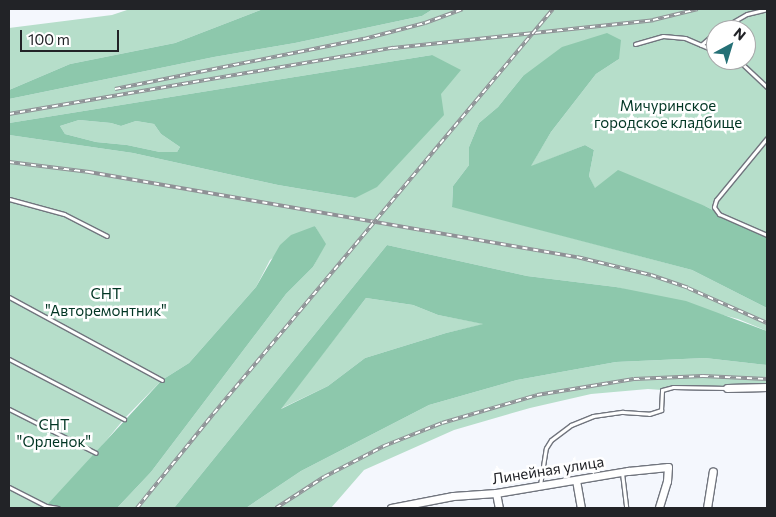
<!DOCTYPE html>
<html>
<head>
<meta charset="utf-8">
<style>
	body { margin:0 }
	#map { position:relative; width:776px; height:517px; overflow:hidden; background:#f4f7fd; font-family:Commissioner,sans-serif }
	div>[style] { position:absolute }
	.green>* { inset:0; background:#b6deca }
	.forest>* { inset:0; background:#8dc8ac }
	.roads { filter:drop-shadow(1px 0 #71757e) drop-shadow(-1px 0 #71757e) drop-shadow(0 1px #71757e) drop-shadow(0 -1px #71757e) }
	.lane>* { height:3px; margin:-1.5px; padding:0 1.5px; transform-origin:1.5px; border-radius:1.5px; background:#fff }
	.street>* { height:7px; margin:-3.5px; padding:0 3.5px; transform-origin:3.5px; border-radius:3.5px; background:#fff }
	.rail>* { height:4px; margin-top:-2px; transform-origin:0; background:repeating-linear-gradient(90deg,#fff 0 5.5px,#8f9196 0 11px); box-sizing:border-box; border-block:1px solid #8f9196 }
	span { translate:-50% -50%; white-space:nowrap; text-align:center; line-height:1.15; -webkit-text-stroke:5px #fff; paint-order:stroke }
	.park-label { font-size:15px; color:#013523 }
	.street-label { font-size:15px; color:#222327 }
	.frame { position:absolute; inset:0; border:10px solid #222327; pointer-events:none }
	.north { position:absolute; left:706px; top:20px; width:50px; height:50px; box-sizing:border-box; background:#fff; border:1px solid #a7a7a9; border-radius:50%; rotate:39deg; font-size:14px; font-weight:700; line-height:20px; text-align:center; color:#222327 }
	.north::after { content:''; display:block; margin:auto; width:18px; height:22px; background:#257076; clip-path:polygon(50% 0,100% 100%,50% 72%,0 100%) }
	.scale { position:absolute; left:20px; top:30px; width:99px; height:22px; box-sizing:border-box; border:2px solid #222327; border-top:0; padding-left:6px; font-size:15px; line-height:18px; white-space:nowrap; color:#222327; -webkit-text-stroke:4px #fff; paint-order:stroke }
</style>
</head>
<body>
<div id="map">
	<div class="green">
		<div style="clip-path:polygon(130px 9px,263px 9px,175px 43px,70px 64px,9px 90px,9px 28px,112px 15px)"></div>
		<div style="clip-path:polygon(evenodd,433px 9px,767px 9px,767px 238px,705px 206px,595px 189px,589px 176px,594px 150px,585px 145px,530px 167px,551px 132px,596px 74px,619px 59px,523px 76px,498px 107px,479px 123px,469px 147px,469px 165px,453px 186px,452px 206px,692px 270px,767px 308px,767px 331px,738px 319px,616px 287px,527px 276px,387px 245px,174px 508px,117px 508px,151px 472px,286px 294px,313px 267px,325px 244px,315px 226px,270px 260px,256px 287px,189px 363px,162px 380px,124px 419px,96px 453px,58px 508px,9px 508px,9px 135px,133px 153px,278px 185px,355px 198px,432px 55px,9px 123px,9px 99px,214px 57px,295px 43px,422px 16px,433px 9px,716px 30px,746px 30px,746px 60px,716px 60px,716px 30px)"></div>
		<div style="clip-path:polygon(79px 120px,111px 123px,121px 126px,136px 121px,154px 124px,161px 134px,180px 147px,177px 152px,160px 152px,127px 145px,96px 142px,65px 134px,60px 126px)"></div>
		<div style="clip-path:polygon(366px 298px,413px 305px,438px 315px,485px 324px,446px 333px,365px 358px,328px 386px,280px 409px)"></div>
		<div style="clip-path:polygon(705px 358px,767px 365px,767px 387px,673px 387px,662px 390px,648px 389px,591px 394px,530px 408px,454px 430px,364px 470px,331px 508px,246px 508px,301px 471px,429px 405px,517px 380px,616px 362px)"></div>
	</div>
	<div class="forest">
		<div style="clip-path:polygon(263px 9px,433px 9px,422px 16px,295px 43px,214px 57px,9px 99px,9px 90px,70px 64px,175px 43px)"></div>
		<div style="clip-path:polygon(607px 33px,621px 40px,619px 59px,596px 74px,551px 132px,531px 166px,585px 145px,594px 150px,589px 176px,595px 188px,618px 170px,705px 206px,767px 238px,767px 308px,692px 270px,452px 207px,453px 186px,469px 165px,469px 147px,479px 123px,498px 107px,523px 76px,562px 47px)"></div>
		<div style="clip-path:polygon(evenodd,432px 55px,461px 70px,441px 94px,444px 115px,377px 187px,355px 198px,278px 185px,133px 153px,9px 135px,9px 123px,432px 55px,79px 120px,111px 123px,121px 126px,136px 121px,154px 124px,161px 134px,180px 147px,177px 152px,160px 152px,127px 145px,96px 142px,65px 134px,60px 126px,79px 120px)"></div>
		<div style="clip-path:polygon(315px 226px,326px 244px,313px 267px,286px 294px,151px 472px,117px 508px,58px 508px,46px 506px,162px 380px,189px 363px,256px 287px,280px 245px,291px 235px)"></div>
		<div style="clip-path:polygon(evenodd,387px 245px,527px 276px,616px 287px,686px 301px,767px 331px,767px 365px,705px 358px,616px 362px,517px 380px,429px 405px,301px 471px,246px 508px,174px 508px,387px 245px,366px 298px,413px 305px,438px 315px,483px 324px,446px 333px,365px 358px,328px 386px,281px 409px,366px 298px)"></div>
	</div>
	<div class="roads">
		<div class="lane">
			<div style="left:719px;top:30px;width:32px;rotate:-30deg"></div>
			<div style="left:747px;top:14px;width:21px;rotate:-14deg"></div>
			<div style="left:635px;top:44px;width:29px;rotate:-16deg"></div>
			<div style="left:663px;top:36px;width:22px;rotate:5deg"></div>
			<div style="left:685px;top:38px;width:34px;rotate:23deg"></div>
			<div style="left:701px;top:45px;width:20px;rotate:-41deg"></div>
			<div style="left:738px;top:60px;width:40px;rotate:43deg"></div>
			<div style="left:767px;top:138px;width:80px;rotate:129.4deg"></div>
			<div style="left:716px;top:200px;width:7px;rotate:106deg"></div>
			<div style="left:714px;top:207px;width:9px;rotate:54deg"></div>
			<div style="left:719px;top:214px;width:52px;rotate:23.6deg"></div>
			<div style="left:9px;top:199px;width:57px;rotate:15.3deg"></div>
			<div style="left:64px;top:214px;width:48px;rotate:27.1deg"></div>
			<div style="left:9px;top:297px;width:174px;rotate:28.5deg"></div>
			<div style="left:9px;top:359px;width:130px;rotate:27.6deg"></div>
			<div style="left:9px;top:409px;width:97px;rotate:26.8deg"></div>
			<div style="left:622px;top:473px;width:35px;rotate:83deg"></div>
			<div style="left:540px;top:485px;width:37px;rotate:-81deg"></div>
			<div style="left:546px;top:448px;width:9px;rotate:-58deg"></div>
			<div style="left:551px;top:440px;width:25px;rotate:-37deg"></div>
			<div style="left:571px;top:425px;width:24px;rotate:-22deg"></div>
			<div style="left:593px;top:416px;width:30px;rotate:-8deg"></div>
			<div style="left:623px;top:412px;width:26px;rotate:4deg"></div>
			<div style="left:649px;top:414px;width:13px;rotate:-18deg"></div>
			<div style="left:661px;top:410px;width:20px;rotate:-87deg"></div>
			<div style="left:662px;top:390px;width:11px;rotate:-15deg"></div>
			<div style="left:673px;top:387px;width:54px;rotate:1.1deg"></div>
			<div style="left:9px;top:487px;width:42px;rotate:27.2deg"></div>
			<div style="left:46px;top:506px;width:12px;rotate:9deg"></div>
		</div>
		<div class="street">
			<div style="left:727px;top:388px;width:40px;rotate:-1.4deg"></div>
			<div style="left:576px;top:480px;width:28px;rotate:80deg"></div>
			<div style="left:496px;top:493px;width:15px;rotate:79deg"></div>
			<div style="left:391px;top:508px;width:63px;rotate:-11deg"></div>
			<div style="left:453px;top:496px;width:43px;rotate:-4deg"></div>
			<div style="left:496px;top:493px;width:134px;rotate:-9.5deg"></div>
			<div style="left:628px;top:471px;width:40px;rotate:-5.7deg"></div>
			<div style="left:668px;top:467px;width:14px;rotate:94deg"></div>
			<div style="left:667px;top:481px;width:28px;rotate:107deg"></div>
			<div style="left:707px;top:508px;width:37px;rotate:-81deg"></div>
		</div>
	</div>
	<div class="rail">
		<div style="left:115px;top:89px;width:254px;rotate:-11.4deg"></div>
		<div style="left:364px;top:39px;width:63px;rotate:-14.7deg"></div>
		<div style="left:425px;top:23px;width:40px;rotate:-20.2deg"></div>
		<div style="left:9px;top:114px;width:390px;rotate:-9.8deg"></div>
		<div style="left:393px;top:48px;width:262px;rotate:-6.1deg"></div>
		<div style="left:653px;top:20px;width:46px;rotate:-13.7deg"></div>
		<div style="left:9px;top:162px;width:81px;rotate:7.1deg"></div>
		<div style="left:89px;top:172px;width:495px;rotate:9.9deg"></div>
		<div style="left:577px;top:257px;width:76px;rotate:13.7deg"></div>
		<div style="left:651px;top:275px;width:39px;rotate:19deg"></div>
		<div style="left:688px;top:288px;width:86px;rotate:23.9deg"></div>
		<div style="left:137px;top:508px;width:122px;rotate:-51deg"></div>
		<div style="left:214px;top:413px;width:527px;rotate:-50deg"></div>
		<div style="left:276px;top:508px;width:57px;rotate:-32.9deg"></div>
		<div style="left:324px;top:477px;width:68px;rotate:-27.3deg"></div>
		<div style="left:384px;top:446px;width:62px;rotate:-21.6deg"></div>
		<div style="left:442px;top:423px;width:99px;rotate:-16.4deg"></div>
		<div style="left:537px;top:395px;width:98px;rotate:-9.4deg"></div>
		<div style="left:634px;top:379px;width:69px;rotate:-2.5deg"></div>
		<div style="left:703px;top:376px;width:64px;rotate:2.7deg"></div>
	</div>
	<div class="park-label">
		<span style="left:668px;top:114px">Мичуринское<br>городское кладбище</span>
		<span style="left:106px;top:302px">СНТ<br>"Авторемонтник"</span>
		<span style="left:54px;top:433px">СНТ<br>"Орленок"</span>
	</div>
	<div class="street-label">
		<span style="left:548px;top:470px;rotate:-9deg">Линейная улица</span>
	</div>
	<div class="frame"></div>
	<div class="north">N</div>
	<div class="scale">100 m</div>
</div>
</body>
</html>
